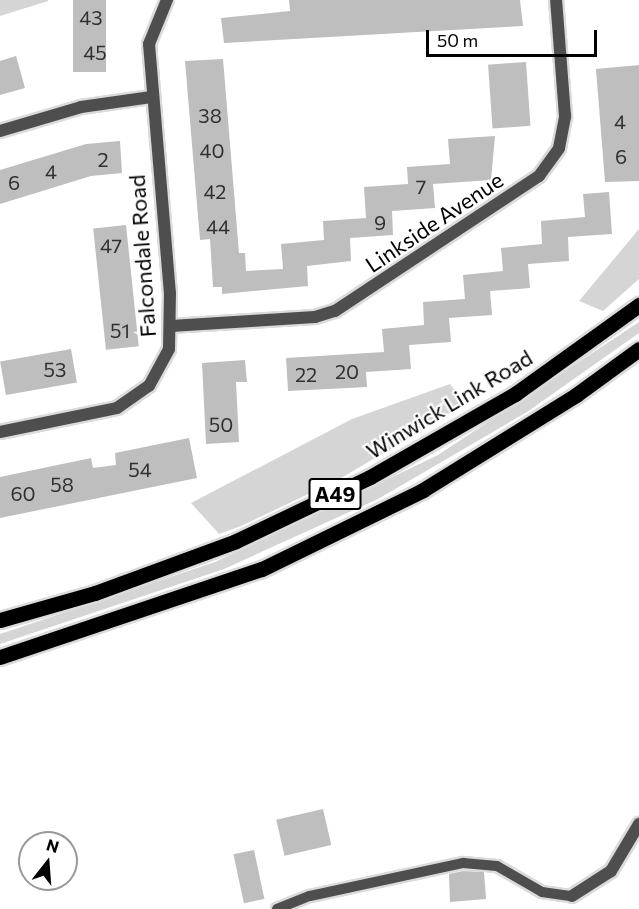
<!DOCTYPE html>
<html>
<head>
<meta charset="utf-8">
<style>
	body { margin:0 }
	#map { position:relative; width:639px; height:909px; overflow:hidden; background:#fff; font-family:Commissioner,sans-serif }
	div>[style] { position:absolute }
	.green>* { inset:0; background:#d5d5d5 }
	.building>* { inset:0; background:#bebebe; transform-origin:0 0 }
	.roads { filter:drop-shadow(2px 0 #dbdbdb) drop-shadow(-2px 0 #dbdbdb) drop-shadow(0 2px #dbdbdb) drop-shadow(0 -2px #dbdbdb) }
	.service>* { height:10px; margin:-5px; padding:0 5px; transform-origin:5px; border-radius:5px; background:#4e4e4e }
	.minor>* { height:12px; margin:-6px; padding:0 6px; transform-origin:6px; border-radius:6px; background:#4e4e4e }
	.primary>* { height:15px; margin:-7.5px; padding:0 7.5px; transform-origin:7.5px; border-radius:7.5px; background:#000 }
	span { translate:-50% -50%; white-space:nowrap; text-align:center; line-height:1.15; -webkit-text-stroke:4.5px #fff; paint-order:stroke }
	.number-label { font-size:20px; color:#303030 }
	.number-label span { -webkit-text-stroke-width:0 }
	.shield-label span { padding:2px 4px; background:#fff; border:2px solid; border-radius:4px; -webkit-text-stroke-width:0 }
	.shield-label { font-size:21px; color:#000; font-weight:700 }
	.street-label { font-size:22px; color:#000 }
	.north { position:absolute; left:18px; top:831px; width:60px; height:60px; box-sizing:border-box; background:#fff; border:2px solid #999; border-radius:50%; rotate:17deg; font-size:16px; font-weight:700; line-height:24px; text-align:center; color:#000 }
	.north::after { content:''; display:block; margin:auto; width:21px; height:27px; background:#000; clip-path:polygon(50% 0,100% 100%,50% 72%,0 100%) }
	.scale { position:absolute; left:426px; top:30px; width:171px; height:27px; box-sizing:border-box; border:3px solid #000; border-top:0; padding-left:8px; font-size:18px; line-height:21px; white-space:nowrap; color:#000; -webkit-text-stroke:4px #fff; paint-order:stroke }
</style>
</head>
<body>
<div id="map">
	<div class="green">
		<div style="clip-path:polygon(0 0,48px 0,48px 1px,0 16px)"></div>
		<div style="clip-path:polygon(639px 229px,639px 279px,603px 311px,579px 301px)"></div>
		<div style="clip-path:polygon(639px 322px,639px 333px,527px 412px,378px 499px,224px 569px,0 644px,0 634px,215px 562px,438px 455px)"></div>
		<div style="clip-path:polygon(450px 384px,465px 405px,336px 481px,241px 526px,219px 534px,191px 503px,352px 419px)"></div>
	</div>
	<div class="building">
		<div style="left:73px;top:0;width:33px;height:72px"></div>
		<div style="clip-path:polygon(289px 0,520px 0,523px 26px,224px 43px,221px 18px,290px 11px)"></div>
		<div style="clip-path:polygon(16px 56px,25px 88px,0 95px,0 61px)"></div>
		<div style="clip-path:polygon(223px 59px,239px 253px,245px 253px,246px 271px,283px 269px,281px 244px,324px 240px,323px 221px,366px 218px,364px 187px,408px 184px,407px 167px,450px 164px,448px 139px,495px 136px,491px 180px,433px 184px,435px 208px,392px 211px,393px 235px,350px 238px,351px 261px,307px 266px,308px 286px,222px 294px,222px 287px,213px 287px,210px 239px,200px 240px,185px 61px)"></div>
		<div style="left:526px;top:62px;width:64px;height:38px;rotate:86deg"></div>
		<div style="clip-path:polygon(639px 65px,639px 181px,605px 182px,596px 69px)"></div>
		<div style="clip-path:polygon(120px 141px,122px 173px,91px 176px,0 204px,0 170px,86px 144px)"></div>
		<div style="clip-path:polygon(609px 192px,612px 234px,568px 237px,569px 261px,528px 264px,530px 288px,490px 291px,492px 315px,449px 318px,451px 342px,409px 345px,411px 369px,366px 372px,367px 387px,288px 391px,286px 358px,384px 352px,382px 329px,424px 325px,423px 302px,465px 299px,463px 275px,503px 271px,501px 248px,542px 244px,541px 221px,585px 217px,583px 194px)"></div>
		<div style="left:126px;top:225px;width:122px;height:33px;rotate:84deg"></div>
		<div style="left:71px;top:349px;width:34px;height:72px;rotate:80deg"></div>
		<div style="clip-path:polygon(245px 360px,247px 382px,236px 382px,239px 442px,206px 444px,202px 363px)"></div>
		<div style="clip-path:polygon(189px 438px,197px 478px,0 518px,0 477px,91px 458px,93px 468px,116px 465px,115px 453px)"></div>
		<div style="left:323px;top:809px;width:37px;height:48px;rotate:77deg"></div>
		<div style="left:254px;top:850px;width:50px;height:21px;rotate:78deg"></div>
		<div style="clip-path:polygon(463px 871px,484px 872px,486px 899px,450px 902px,449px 874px)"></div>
	</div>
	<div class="roads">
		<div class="service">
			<div style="left:277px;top:909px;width:35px;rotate:-22deg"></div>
			<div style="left:310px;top:896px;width:157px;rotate:-12.2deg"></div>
			<div style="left:463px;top:863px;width:34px;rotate:5deg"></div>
			<div style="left:497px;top:866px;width:52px;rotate:30deg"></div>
			<div style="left:542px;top:892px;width:30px;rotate:8deg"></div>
		</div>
		<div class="minor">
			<div style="left:0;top:131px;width:84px;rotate:-16.5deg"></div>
			<div style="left:81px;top:107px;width:71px;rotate:-8.1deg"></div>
			<div style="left:171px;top:326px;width:144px;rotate:-3.6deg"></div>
			<div style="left:315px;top:317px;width:21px;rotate:-17deg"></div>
			<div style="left:335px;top:311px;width:245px;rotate:-33.5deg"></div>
			<div style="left:539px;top:176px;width:34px;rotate:-54deg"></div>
			<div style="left:559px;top:148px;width:33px;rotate:-79deg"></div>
			<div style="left:565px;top:116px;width:116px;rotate:-94.4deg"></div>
			<div style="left:0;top:432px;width:119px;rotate:-11.6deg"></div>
			<div style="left:117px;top:408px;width:39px;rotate:-35deg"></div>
			<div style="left:149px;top:386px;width:42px;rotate:-61.6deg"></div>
			<div style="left:169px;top:349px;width:55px;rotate:-89deg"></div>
			<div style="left:170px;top:294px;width:251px;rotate:-94.8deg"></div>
			<div style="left:149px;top:44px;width:48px;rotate:-67.8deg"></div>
			<div style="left:572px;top:896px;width:46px;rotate:-32.7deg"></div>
			<div style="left:611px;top:871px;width:55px;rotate:-59.2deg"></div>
		</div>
		<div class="primary">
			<div style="left:0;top:620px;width:99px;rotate:-15.9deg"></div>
			<div style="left:95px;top:593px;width:150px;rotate:-20.2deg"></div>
			<div style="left:236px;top:541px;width:148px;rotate:-25.5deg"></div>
			<div style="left:370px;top:477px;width:167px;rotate:-29.8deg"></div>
			<div style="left:515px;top:394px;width:153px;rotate:-35.7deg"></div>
			<div style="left:0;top:657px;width:276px;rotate:-18.6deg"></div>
			<div style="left:262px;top:569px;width:179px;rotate:-26.1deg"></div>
			<div style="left:423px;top:490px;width:180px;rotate:-31.8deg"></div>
			<div style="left:576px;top:395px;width:78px;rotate:-36.1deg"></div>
		</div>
	</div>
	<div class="number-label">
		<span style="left:91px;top:17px">43</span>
		<span style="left:95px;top:52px">45</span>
		<span style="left:210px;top:115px">38</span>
		<span style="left:620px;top:121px">4</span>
		<span style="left:212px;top:150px">40</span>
		<span style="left:621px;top:156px">6</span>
		<span style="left:103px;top:159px">2</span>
		<span style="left:51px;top:171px">4</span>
		<span style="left:14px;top:182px">6</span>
		<span style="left:421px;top:186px">7</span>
		<span style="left:215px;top:191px">42</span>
		<span style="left:380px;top:222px">9</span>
		<span style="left:218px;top:226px">44</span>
		<span style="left:111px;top:245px">47</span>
		<span style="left:120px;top:330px">51</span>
		<span style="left:55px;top:369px">53</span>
		<span style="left:347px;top:371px">20</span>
		<span style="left:306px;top:374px">22</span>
		<span style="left:221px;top:424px">50</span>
		<span style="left:140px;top:469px">54</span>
		<span style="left:62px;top:484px">58</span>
		<span style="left:23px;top:493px">60</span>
	</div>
	<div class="shield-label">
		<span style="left:335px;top:494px">A49</span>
	</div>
	<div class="street-label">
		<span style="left:434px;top:222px;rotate:-34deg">Linkside Avenue</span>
		<span style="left:142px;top:256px;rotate:-94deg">Falcondale Road</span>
		<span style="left:449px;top:404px;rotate:-31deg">Winwick Link Road</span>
	</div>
	<div class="north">N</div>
	<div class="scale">50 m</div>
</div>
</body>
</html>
